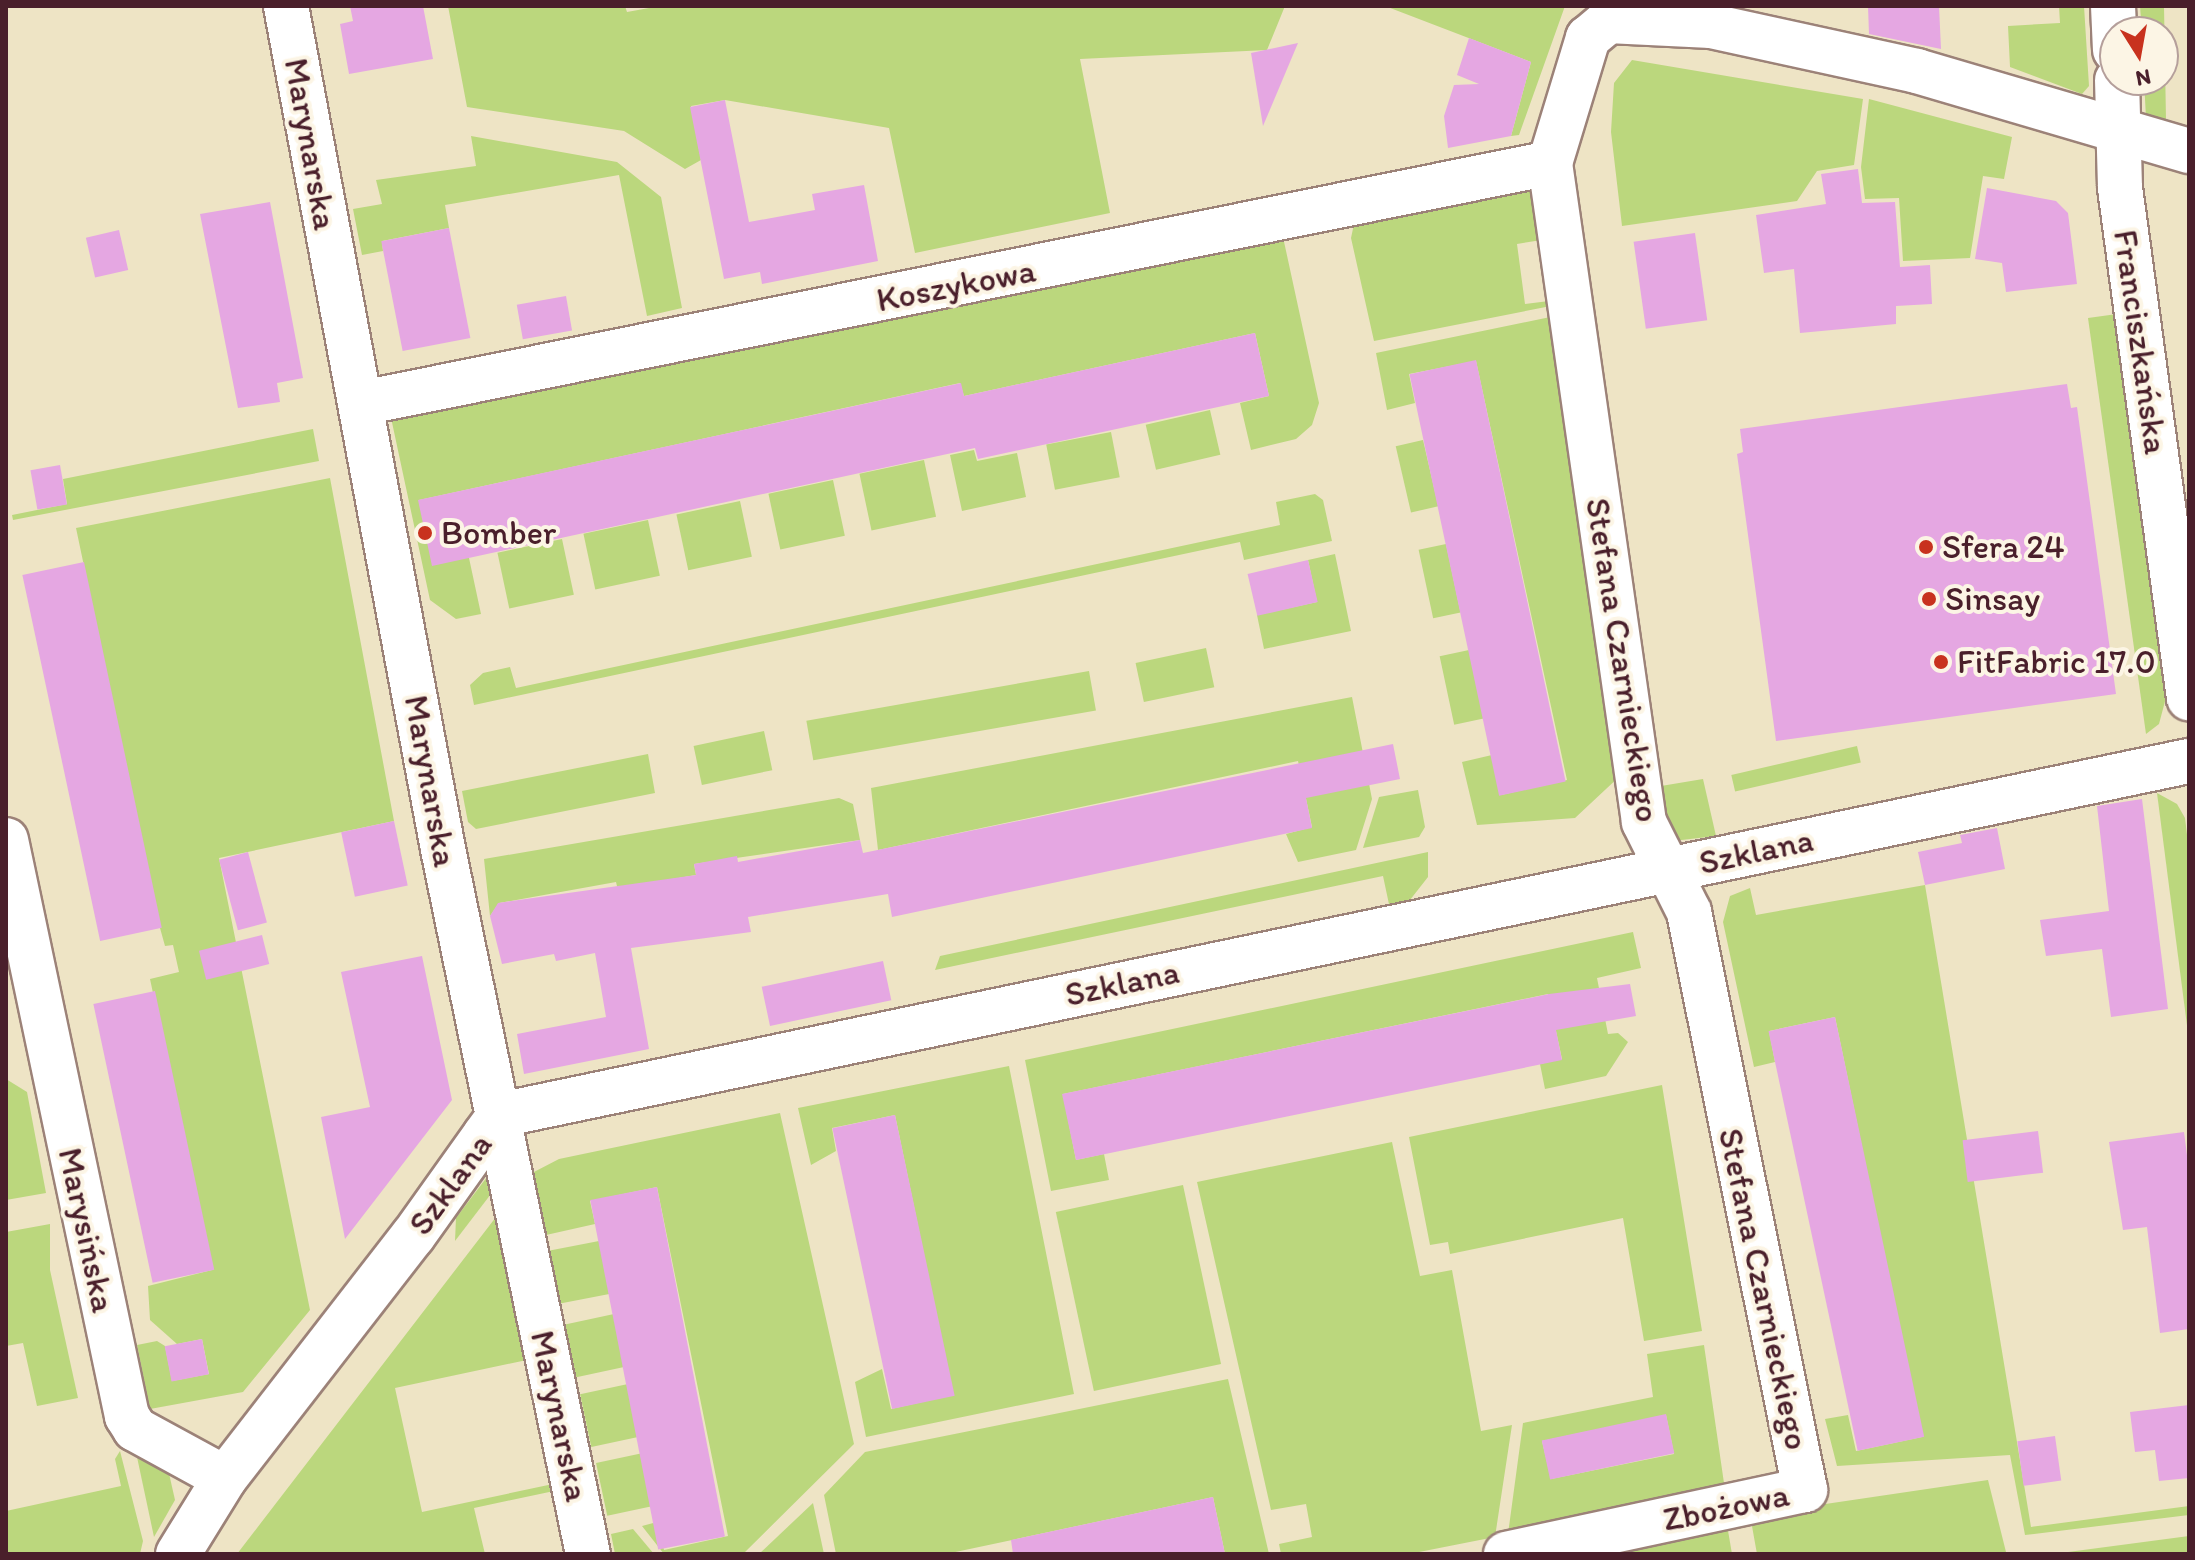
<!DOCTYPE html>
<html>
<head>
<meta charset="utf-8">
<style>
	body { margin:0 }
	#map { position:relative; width:2195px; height:1560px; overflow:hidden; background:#eee4c5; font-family:Itim,sans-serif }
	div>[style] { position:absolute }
	.green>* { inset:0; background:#bbd77d; transform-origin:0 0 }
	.building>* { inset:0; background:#e5a7e2; transform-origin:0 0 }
	.roads { filter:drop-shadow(2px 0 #9c8278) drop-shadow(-2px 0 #9c8278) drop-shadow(0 2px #9c8278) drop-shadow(0 -2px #9c8278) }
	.minor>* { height:44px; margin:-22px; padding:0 22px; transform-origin:22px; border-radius:22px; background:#fff }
	.tertiary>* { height:44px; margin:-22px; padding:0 22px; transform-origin:22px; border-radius:22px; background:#fff }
	.dots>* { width:22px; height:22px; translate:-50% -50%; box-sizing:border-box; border:4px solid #fcf5e5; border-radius:50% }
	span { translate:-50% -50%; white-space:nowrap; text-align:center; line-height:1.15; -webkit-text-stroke:8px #fcf5e5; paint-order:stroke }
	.street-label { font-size:34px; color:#4a1f2b }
	.poi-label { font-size:34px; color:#4a1f2b }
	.left { translate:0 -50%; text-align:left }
	.frame { position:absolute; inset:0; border:8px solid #4a1f2b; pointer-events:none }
	.north { position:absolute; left:2099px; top:16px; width:80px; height:80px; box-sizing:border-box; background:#fcf5e5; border:2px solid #b59f9b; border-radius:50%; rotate:169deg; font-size:22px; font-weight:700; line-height:32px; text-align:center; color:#4a1f2b }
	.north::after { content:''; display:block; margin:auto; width:28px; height:36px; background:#c8321e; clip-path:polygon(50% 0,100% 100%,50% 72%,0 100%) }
</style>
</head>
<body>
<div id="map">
	<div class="green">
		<div style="clip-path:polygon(448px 6px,625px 6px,627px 12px,660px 6px,1285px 6px,1267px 50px,1080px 59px,1110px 213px,915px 253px,889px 128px,725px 100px,691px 106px,701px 160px,685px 169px,624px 131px,467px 107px)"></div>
		<div style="clip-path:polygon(1385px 6px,1565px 6px,1519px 135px,1511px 136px,1531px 62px)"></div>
		<div style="clip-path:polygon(2059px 6px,2084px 6px,2089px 86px,2082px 94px,2010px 67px,2008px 26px,2060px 23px)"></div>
		<div style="clip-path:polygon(2140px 6px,2164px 6px,2166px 120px,2189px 126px,2189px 132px,2146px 118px,2144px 80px,2163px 80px,2163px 32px,2142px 32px)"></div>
		<div style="clip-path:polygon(1632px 60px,1863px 99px,1854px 165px,1817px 171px,1797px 201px,1622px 226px,1611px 132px,1614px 83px)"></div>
		<div style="clip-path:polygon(1869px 99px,2012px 137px,2004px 179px,1983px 176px,1970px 258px,1903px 261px,1899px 198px,1865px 199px,1861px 167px)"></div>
		<div style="clip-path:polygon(471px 136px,617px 162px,661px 197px,682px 308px,647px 316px,619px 175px,445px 205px,449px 228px,382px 241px,383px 251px,362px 255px,353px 209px,382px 204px,376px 180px,476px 166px)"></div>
		<div style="clip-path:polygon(1523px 185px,1536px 190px,1548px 239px,1517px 244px,1525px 304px,1557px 300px,1556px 305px,1374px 341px,1351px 238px,1354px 224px)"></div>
		<div style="clip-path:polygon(1283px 237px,1319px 403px,1312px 425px,1296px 439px,1251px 450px,1240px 403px,1269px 396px,1255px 333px,964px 396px,960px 383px,419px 500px,469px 558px,481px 614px,456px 619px,430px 600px,390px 413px)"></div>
		<div style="clip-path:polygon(2117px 314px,2168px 690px,2159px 724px,2146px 734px,2088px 318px)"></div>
		<div style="clip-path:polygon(1555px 316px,1621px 775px,1575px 818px,1477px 825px,1462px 762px,1492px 755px,1501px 795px,1567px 780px,1476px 361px,1409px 374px,1415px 403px,1387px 410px,1376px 353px)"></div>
		<div style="left:1210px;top:410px;width:46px;height:66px;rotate:77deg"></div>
		<div style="clip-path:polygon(313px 429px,319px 461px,13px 520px,12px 515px,67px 504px,63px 479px)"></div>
		<div style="left:1111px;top:432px;width:46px;height:66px;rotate:79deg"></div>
		<div style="left:1423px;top:440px;width:68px;height:28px;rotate:77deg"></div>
		<div style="clip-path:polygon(974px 450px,977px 461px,1017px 453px,1026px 497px,962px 511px,950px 455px)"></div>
		<div style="left:924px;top:460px;width:58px;height:66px;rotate:78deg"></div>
		<div style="clip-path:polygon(330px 478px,394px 821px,219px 858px,310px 1310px,243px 1392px,150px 1409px,137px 1345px,157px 1341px,165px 1346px,172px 1381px,209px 1374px,202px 1339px,177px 1344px,150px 1320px,148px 1286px,212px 1270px,150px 979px,179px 972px,173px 945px,165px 946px,160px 928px,76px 528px)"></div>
		<div style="left:833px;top:480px;width:57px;height:66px;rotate:78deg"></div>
		<div style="clip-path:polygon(1315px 494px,1323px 500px,1332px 541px,1244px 560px,1240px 542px,474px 705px,470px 685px,483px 673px,510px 667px,516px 688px,1280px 525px,1276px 502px)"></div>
		<div style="left:740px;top:501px;width:57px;height:65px;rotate:78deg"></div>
		<div style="left:648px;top:520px;width:57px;height:66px;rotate:78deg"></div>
		<div style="left:562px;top:539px;width:57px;height:66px;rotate:78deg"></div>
		<div style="left:1446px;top:544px;width:70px;height:28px;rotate:78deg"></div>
		<div style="clip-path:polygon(1335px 554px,1351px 631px,1264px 649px,1257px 615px,1317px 602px,1308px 560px)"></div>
		<div style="left:1206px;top:648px;width:40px;height:72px;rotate:78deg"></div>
		<div style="left:1469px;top:650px;width:70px;height:30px;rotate:78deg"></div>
		<div style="left:1089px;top:671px;width:40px;height:287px;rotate:80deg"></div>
		<div style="clip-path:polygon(1352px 697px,1372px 799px,1356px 850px,1298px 862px,1286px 834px,1312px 827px,1298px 761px,878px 850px,871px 788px)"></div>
		<div style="left:764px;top:731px;width:40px;height:72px;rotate:78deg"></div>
		<div style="left:1857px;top:746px;width:17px;height:129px;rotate:77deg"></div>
		<div style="clip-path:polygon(648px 754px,655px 793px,476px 829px,468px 822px,462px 791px)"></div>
		<div style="clip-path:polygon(1703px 779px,1716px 836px,1673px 841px,1655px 787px)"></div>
		<div style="clip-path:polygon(1418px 790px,1425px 827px,1419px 837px,1363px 848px,1379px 797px)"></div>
		<div style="clip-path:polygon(2157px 793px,2177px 804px,2185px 818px,2189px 851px,2189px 1041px)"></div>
		<div style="clip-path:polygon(839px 798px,853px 804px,860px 840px,694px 864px,696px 875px,661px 881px,624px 915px,616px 882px,499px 903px,490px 916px,484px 859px)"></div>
		<div style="clip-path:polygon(1428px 852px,1428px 877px,1406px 905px,1390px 909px,1383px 876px,935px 970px,940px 956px)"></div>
		<div style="clip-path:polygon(1925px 885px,2031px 1527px,2189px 1506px,2189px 1515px,2025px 1535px,2010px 1455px,1837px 1466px,1825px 1419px,1848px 1415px,1856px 1451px,1922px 1437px,1835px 1017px,1769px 1031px,1775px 1062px,1754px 1067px,1723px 922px,1730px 896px,1750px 888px,1756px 915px)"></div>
		<div style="clip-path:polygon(1633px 932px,1641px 968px,1597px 978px,1608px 1034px,1618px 1033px,1628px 1042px,1606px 1076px,1545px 1089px,1540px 1064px,1562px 1059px,1548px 994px,1063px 1094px,1076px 1160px,1104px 1154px,1109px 1180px,1051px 1191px,1025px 1060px)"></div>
		<div style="clip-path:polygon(1009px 1066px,1074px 1394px,866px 1437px,855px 1382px,882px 1369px,891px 1409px,953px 1395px,895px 1115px,832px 1128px,836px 1151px,811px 1165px,798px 1108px)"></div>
		<div style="clip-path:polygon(6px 1079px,27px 1092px,46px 1193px,6px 1200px)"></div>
		<div style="clip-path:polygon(1662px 1085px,1702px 1331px,1644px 1341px,1623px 1218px,1450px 1254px,1448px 1242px,1430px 1245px,1409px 1137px)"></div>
		<div style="clip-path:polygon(780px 1113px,854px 1444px,743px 1554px,664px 1554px,642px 1526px,657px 1522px,664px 1550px,728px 1536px,657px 1187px,590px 1201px,595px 1224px,546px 1235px,532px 1173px,559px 1159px)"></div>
		<div style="clip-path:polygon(1392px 1142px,1420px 1276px,1452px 1270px,1481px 1431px,1512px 1425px,1495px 1537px,1409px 1554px,1281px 1554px,1279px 1544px,1312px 1537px,1306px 1504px,1271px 1510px,1197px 1182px)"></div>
		<div style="clip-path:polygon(487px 1177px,494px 1190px,455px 1241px,456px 1218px)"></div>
		<div style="left:1183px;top:1185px;width:183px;height:130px;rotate:78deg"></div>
		<div style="clip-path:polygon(496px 1217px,527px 1360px,395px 1388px,422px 1512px,553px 1484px,554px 1491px,474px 1508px,485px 1554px,237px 1554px)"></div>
		<div style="clip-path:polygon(50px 1224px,50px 1270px,78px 1398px,37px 1406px,23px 1343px,6px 1346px,6px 1232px)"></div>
		<div style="left:599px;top:1241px;width:54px;height:50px;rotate:79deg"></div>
		<div style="left:614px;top:1314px;width:54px;height:50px;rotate:78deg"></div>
		<div style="clip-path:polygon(evenodd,1704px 1345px,1725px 1490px,1508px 1534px,1523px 1423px,1653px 1397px,1647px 1354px,1704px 1345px,1666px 1415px,1674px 1454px,1551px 1479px,1542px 1441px,1666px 1415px)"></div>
		<div style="clip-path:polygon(1228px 1379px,1269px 1554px,1225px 1554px,1213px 1497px,946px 1554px,836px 1554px,824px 1495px,865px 1452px)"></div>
		<div style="left:628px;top:1384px;width:54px;height:49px;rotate:78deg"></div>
		<div style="clip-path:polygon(120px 1451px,143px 1541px,140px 1554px,6px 1554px,6px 1511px,121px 1486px,115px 1459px)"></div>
		<div style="left:643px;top:1453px;width:54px;height:48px;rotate:78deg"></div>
		<div style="clip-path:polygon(137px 1457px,168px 1469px,175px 1500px,154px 1537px)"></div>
		<div style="clip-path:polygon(1988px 1480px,2006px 1552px,2013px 1554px,1757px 1554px,1750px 1515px)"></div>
		<div style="clip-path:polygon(813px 1503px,824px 1554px,759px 1554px)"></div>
		<div style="clip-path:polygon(1726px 1519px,1732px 1554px,1565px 1554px)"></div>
		<div style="clip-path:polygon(633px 1529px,654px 1554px,615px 1554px,611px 1534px)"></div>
		<div style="clip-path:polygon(2189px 1536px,2189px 1554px,2053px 1554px)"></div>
	</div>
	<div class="building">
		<div style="clip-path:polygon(350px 6px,423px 6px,433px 59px,349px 74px,340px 24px,353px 21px)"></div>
		<div style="clip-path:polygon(1868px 6px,1939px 6px,1941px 49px,1869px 34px)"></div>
		<div style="clip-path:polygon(1469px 38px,1531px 62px,1511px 136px,1448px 148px,1444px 116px,1454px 85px,1479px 84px,1457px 75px)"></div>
		<div style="clip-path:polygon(1298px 43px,1263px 126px,1251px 53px)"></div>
		<div style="clip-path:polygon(725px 100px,749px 222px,815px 210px,812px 194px,864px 185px,878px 261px,762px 284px,760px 272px,724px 279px,690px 107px)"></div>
		<div style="clip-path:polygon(1858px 169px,1862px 203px,1895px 202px,1900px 267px,1930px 265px,1932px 304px,1896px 306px,1896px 324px,1800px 333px,1794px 269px,1764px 273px,1756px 215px,1826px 204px,1821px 174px)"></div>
		<div style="clip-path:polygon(1987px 188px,2056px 201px,2068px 213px,2077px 284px,2006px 292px,2002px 263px,1975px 259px)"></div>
		<div style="clip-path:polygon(270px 202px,303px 378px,277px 383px,280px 402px,238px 408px,200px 214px)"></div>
		<div style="left:449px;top:228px;width:112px;height:69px;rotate:79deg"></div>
		<div style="left:119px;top:230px;width:41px;height:34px;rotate:77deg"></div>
		<div style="left:1695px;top:233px;width:88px;height:62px;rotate:82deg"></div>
		<div style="left:566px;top:296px;width:35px;height:50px;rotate:80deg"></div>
		<div style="clip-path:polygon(1255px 333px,1269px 396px,978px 459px,975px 448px,432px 566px,418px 500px,961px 383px,964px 396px)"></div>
		<div style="left:1476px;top:360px;width:431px;height:68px;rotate:78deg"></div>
		<div style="clip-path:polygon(2067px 384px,2071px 408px,2077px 407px,2116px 694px,1776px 741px,1737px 454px,1743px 452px,1740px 429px)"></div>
		<div style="left:60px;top:465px;width:40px;height:30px;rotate:80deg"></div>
		<div style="left:1308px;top:560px;width:43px;height:62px;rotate:77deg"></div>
		<div style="left:84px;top:562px;width:374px;height:63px;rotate:78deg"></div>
		<div style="clip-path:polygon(1393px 744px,1400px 779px,1306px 798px,1312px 828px,892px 917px,888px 894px,748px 917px,751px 932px,631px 948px,649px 1049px,524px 1074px,517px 1034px,606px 1017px,595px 953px,556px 961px,554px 954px,502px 964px,490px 916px,498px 903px,696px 875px,694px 864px,737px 856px,738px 862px,860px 840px,863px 853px)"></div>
		<div style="clip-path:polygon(2142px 799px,2168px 1009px,2111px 1017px,2102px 949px,2046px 956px,2040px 920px,2109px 911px,2097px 806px)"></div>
		<div style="left:394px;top:821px;width:66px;height:54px;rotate:78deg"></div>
		<div style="clip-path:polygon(1997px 828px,2005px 869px,1925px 885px,1918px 852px,1962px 843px,1960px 835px)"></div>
		<div style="left:248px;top:852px;width:73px;height:30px;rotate:75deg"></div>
		<div style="left:262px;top:935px;width:30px;height:65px;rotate:76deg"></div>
		<div style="clip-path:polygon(422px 956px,452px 1100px,345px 1239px,321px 1117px,370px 1107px,341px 972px)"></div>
		<div style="left:883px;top:961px;width:40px;height:124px;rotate:78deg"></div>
		<div style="clip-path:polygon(1630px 984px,1636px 1016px,1556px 1030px,1562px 1060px,1076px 1160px,1062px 1094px,1549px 994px)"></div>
		<div style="left:155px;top:991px;width:285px;height:63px;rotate:78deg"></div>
		<div style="left:1835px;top:1017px;width:429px;height:68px;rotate:78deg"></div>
		<div style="left:895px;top:1115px;width:287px;height:64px;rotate:78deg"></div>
		<div style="left:2038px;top:1131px;width:42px;height:76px;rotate:83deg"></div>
		<div style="clip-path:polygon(2184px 1132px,2189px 1171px,2189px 1329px,2160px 1333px,2147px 1227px,2123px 1230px,2109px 1142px)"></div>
		<div style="left:657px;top:1187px;width:356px;height:68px;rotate:79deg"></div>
		<div style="left:202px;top:1339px;width:36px;height:38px;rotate:79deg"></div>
		<div style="clip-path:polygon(2189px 1405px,2189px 1478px,2159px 1481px,2155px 1450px,2135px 1452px,2130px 1412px)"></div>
		<div style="left:1666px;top:1414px;width:40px;height:127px;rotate:78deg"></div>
		<div style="left:2055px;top:1436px;width:45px;height:38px;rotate:82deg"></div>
		<div style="clip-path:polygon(1213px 1497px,1225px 1554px,1013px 1554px,1011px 1540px)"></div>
	</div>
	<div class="roads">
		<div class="minor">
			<div style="left:286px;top:6px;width:857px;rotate:79.45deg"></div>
			<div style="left:443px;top:849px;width:720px;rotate:78.38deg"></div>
			<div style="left:362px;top:403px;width:1212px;rotate:-11.42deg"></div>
			<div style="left:6px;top:840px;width:589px;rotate:78.14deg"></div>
			<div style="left:127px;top:1416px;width:15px;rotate:58deg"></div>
			<div style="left:135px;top:1429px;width:102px;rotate:28.6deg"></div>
			<div style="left:178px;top:1554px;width:89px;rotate:-58.3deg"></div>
			<div style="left:225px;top:1478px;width:306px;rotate:-52.2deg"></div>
			<div style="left:413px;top:1236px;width:124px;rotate:-54.5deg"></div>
			<div style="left:485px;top:1135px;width:19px;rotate:-54deg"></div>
			<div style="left:496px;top:1120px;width:20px;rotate:-24deg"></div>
			<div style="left:514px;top:1112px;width:1711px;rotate:-11.84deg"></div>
			<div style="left:1506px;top:1554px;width:306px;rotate:-12.1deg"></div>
			<div style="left:1805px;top:1490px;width:590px;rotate:-101.35deg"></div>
			<div style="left:1689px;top:912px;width:101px;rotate:-116.6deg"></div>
			<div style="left:1644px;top:822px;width:666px;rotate:-98.12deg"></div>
			<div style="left:1550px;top:163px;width:131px;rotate:-73.1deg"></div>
			<div style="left:1588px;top:38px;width:26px;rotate:-40deg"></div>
			<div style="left:1608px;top:21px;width:103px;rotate:2.8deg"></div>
			<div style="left:1711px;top:26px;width:211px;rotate:12.3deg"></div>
			<div style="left:1917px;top:71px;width:284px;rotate:16.4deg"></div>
		</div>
		<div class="tertiary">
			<div style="left:2113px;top:6px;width:44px;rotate:87.4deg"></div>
			<div style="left:2117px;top:80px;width:108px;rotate:88.4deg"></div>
			<div style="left:2120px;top:188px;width:515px;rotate:82.3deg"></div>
		</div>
	</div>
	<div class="dots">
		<div style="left:425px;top:533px;background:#c8321e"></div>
		<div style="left:1926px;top:547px;background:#c8321e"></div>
		<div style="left:1929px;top:599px;background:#c8321e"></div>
		<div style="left:1941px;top:662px;background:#c8321e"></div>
	</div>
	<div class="street-label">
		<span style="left:311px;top:144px;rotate:80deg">Marynarska</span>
		<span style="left:956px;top:285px;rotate:-11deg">Koszykowa</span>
		<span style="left:2141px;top:342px;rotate:82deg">Franciszkańska</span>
		<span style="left:1623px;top:660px;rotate:81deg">Stefana Czarnieckiego</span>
		<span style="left:431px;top:781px;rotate:80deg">Marynarska</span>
		<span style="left:1756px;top:851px;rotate:-12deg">Szklana</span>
		<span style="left:1122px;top:983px;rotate:-12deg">Szklana</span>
		<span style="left:450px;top:1184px;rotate:-54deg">Szklana</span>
		<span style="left:87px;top:1230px;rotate:78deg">Marysińska</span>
		<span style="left:1764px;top:1289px;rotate:78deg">Stefana Czarnieckiego</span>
		<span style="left:560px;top:1416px;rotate:78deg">Marynarska</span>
		<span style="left:1726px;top:1507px;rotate:-12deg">Zbożowa</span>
	</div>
	<div class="poi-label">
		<span class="left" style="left:441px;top:533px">Bomber</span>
		<span class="left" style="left:1942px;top:547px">Sfera 24</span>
		<span class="left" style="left:1945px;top:599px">Sinsay</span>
		<span class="left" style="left:1957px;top:662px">FitFabric 17.0</span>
	</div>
	<div class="frame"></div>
	<div class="north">N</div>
</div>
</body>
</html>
